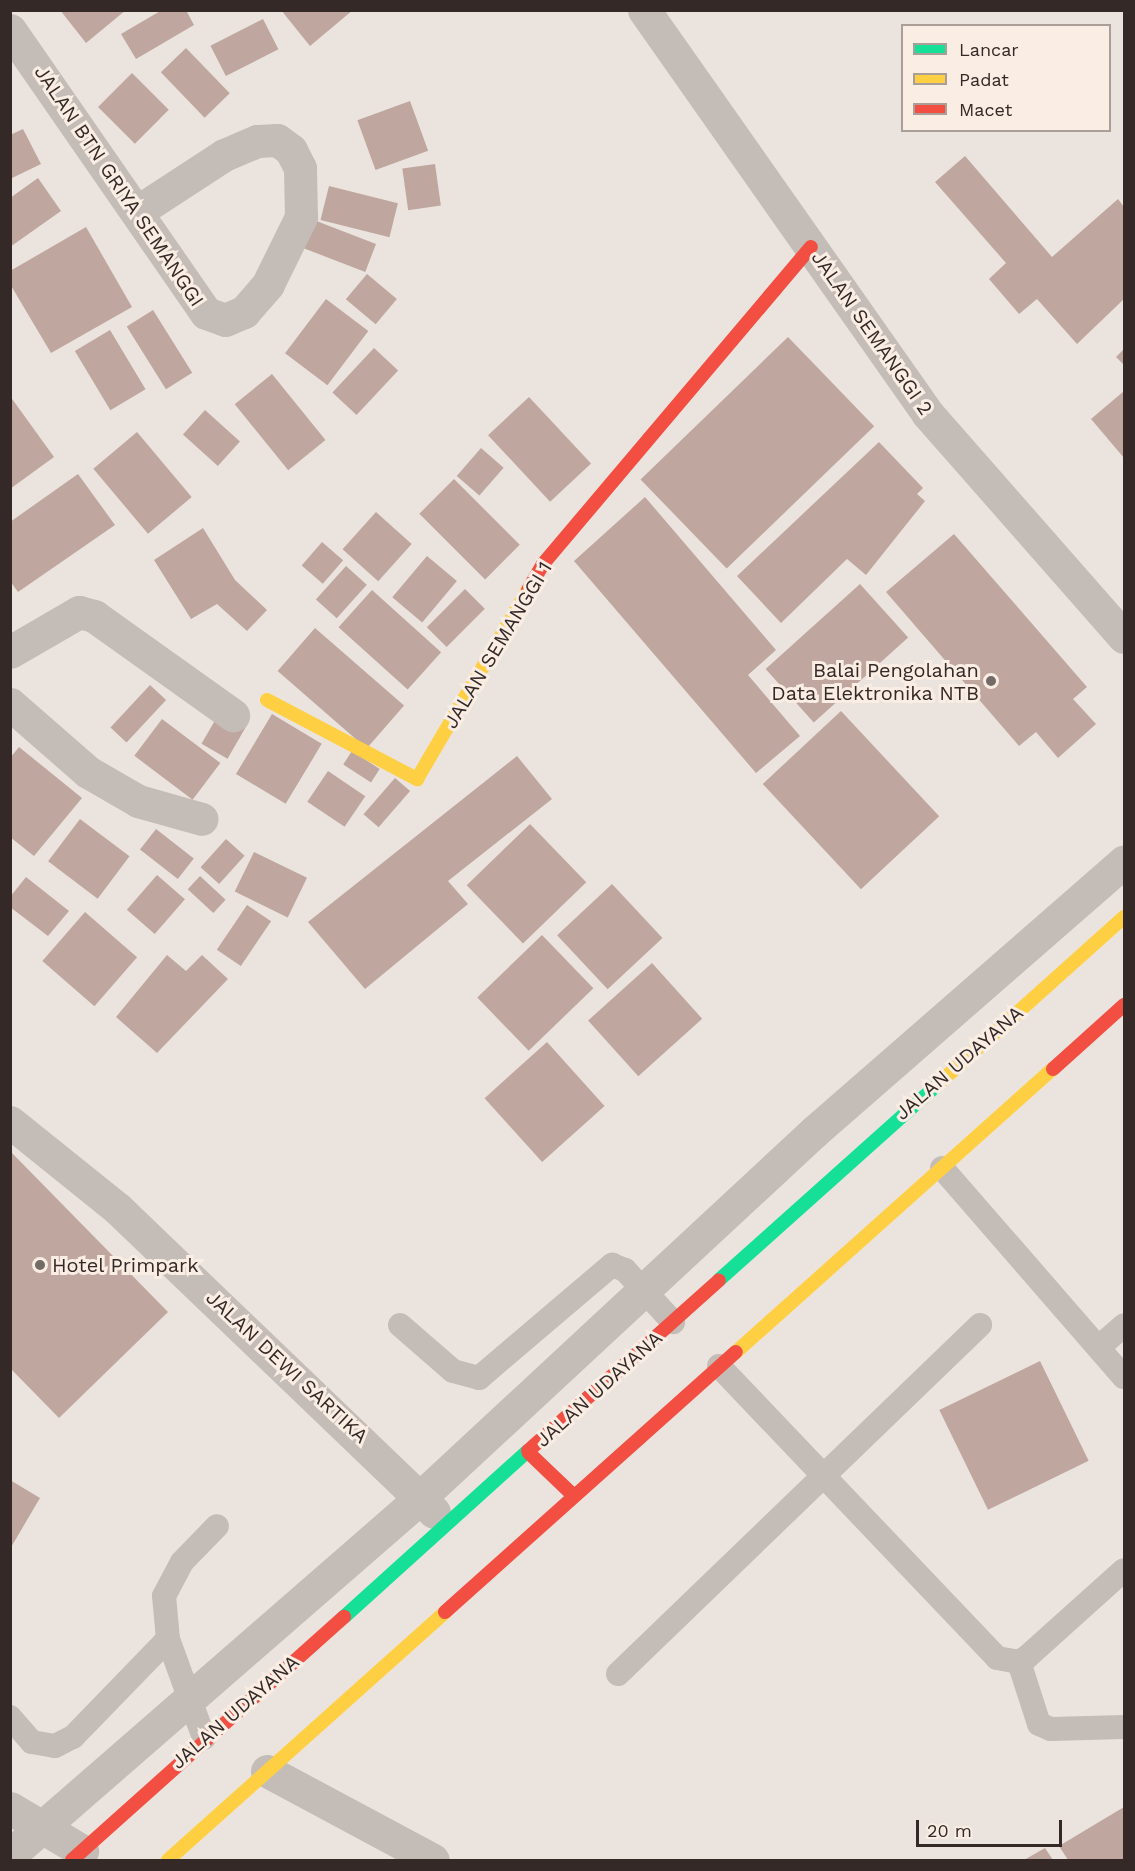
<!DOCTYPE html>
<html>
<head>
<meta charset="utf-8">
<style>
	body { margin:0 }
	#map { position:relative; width:1135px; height:1871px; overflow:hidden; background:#ebe4de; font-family:"Work Sans",sans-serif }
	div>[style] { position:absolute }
	.building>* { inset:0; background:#bfa69f; transform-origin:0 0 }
	.lane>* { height:24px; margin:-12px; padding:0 12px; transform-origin:12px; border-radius:12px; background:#c4bcb7 }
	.street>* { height:33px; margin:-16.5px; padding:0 16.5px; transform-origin:16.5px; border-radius:16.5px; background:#c4bcb7 }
	.fast>* { height:14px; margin:-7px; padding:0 7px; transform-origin:7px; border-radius:7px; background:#16e098 }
	.slow>* { height:14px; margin:-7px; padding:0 7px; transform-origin:7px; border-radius:7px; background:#ffcf43 }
	.jam>* { height:14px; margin:-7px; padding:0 7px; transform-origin:7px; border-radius:7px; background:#f24e42 }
	.dots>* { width:16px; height:16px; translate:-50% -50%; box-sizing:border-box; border:3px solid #f9ede4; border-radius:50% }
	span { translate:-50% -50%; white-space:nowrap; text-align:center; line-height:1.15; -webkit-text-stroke:6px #f9ede4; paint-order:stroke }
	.street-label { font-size:20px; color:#342926 }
	.poi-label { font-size:20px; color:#342926 }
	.right { translate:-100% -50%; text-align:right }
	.left { translate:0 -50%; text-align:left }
	.frame { position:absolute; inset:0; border:12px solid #342926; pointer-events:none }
	.legend { position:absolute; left:901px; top:24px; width:210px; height:108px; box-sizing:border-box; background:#f9ede4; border:2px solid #aa9f98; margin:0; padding:8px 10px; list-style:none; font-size:18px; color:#342926 }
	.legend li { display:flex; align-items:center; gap:12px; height:30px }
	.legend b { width:30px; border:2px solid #aa9f98 }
	.scale { position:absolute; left:916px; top:1820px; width:146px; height:27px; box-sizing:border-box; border:3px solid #342926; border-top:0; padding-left:8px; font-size:18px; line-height:21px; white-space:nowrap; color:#342926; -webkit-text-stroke:4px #f9ede4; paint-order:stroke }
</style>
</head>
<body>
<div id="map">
	<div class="building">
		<div style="clip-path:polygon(60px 10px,126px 10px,86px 43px)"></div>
		<div style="clip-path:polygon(162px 10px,186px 10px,194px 25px,136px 59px,121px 34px)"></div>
		<div style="clip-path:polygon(281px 10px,353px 10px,310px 46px)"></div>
		<div style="left:263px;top:19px;width:34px;height:59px;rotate:63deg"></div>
		<div style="left:186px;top:48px;width:63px;height:35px;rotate:46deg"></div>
		<div style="left:132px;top:73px;width:52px;height:48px;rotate:45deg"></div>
		<div style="left:410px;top:101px;width:53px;height:56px;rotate:70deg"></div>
		<div style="clip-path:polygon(23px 129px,41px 164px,10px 179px,10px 135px)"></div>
		<div style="clip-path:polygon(965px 156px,1052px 257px,1118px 199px,1124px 207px,1124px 299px,1077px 344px,1037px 299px,1019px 314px,989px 279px,1006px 263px,935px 182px)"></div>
		<div style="left:435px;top:164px;width:42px;height:33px;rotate:82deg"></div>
		<div style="clip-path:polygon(38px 178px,61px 211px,10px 247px,10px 198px)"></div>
		<div style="left:329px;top:186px;width:71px;height:35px;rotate:14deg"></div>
		<div style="left:306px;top:217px;width:75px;height:30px;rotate:21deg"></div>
		<div style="clip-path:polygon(86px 227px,132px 307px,51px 353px,10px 284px,10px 271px)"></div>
		<div style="left:367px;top:274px;width:39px;height:33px;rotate:40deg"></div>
		<div style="left:326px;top:299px;width:53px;height:68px;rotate:37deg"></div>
		<div style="left:153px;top:310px;width:74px;height:31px;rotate:58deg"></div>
		<div style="left:110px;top:330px;width:69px;height:41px;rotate:59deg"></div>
		<div style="left:788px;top:337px;width:124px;height:205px;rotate:46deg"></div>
		<div style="left:374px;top:348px;width:33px;height:61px;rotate:43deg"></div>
		<div style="clip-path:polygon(1124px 349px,1124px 365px,1116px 357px)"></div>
		<div style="left:272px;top:374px;width:85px;height:48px;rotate:51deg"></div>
		<div style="clip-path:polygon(1124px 391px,1124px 458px,1091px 419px)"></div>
		<div style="clip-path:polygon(10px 396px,54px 457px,10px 489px)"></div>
		<div style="left:529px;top:397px;width:91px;height:56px;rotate:47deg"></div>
		<div style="left:205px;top:410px;width:47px;height:33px;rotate:42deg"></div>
		<div style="left:137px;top:432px;width:85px;height:57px;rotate:50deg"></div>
		<div style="clip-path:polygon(879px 442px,923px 488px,917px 494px,925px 501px,866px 575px,847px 559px,781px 623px,737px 576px)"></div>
		<div style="left:481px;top:448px;width:30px;height:37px;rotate:41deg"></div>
		<div style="clip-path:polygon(78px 474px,115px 525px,18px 592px,10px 581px,10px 522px)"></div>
		<div style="left:454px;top:479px;width:93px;height:49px;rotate:45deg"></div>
		<div style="clip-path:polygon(645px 497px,776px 650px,748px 675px,800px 736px,756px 773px,574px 561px)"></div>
		<div style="left:376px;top:512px;width:48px;height:50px;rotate:42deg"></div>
		<div style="clip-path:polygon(203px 528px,235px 580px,267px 610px,247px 631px,217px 604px,191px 619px,154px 560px)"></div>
		<div style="clip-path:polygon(954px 534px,1087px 687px,1073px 699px,1096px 724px,1058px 758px,1036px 732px,1019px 746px,886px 592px)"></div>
		<div style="left:322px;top:542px;width:28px;height:31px;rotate:41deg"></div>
		<div style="left:427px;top:556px;width:39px;height:54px;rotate:40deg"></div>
		<div style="left:346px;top:566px;width:28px;height:45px;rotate:42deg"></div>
		<div style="left:860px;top:584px;width:72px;height:127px;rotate:48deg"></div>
		<div style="left:465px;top:589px;width:28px;height:54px;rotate:45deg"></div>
		<div style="left:372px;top:590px;width:93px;height:50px;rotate:42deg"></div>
		<div style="left:315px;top:628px;width:118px;height:57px;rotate:41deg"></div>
		<div style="left:150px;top:685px;width:22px;height:58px;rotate:43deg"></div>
		<div style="left:221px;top:710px;width:30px;height:39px;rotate:30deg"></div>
		<div style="left:841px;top:711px;width:144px;height:107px;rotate:47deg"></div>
		<div style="left:272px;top:714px;width:58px;height:70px;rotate:31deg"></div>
		<div style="left:162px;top:719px;width:73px;height:46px;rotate:37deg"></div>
		<div style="clip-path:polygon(19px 747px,82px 798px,34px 856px,10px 837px,10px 758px)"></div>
		<div style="left:352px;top:751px;width:33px;height:16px;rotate:33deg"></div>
		<div style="clip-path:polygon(517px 756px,552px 799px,448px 881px,468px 904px,365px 989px,308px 922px)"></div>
		<div style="left:328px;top:771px;width:45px;height:37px;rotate:34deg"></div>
		<div style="left:395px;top:778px;width:20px;height:48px;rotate:41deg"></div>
		<div style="left:80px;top:819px;width:62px;height:53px;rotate:37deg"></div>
		<div style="left:530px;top:824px;width:81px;height:88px;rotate:46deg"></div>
		<div style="left:156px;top:829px;width:48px;height:26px;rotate:38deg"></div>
		<div style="left:226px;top:839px;width:25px;height:38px;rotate:42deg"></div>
		<div style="left:254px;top:852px;width:59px;height:44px;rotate:26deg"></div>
		<div style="left:157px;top:875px;width:37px;height:46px;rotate:41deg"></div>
		<div style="left:200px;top:876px;width:35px;height:18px;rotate:43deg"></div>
		<div style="clip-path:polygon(26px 877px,69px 911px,48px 936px,10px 907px,10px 897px)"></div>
		<div style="left:612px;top:884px;width:74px;height:75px;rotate:47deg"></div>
		<div style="left:247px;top:905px;width:29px;height:54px;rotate:34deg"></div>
		<div style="left:85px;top:912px;width:69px;height:65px;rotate:41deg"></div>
		<div style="left:542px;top:935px;width:74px;height:90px;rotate:46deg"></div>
		<div style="clip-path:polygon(167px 955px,186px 971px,202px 955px,228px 979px,157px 1053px,116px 1017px)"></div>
		<div style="left:652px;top:963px;width:75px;height:86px;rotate:48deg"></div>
		<div style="left:547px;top:1042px;width:86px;height:84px;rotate:48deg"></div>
		<div style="clip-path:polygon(10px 1151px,168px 1312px,59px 1418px,10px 1368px)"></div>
		<div style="left:1040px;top:1361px;width:111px;height:112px;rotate:64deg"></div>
		<div style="clip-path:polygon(10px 1480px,40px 1498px,10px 1549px)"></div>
		<div style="clip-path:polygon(1124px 1807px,1124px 1860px,1068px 1860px,1059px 1846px)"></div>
		<div style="clip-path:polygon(1045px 1848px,1053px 1860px,1024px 1860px)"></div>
	</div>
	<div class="lane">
		<div style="left:942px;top:1168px;width:277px;rotate:49deg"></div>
		<div style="left:400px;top:1325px;width:70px;rotate:41deg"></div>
		<div style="left:453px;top:1371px;width:27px;rotate:15deg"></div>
		<div style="left:479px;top:1378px;width:175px;rotate:-40.4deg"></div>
		<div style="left:612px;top:1265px;width:14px;rotate:21deg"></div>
		<div style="left:625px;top:1270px;width:71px;rotate:47.3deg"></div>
		<div style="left:1099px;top:1347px;width:33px;rotate:-41deg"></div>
		<div style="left:719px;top:1366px;width:403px;rotate:46.4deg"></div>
		<div style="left:997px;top:1658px;width:22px;rotate:10deg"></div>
		<div style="left:1019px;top:1662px;width:9px;rotate:-32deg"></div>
		<div style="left:1027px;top:1657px;width:130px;rotate:-41.9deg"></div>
		<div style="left:1019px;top:1662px;width:65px;rotate:72.1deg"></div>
		<div style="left:1039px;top:1724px;width:13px;rotate:23deg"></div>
		<div style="left:1051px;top:1729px;width:73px;rotate:-1.6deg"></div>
		<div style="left:618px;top:1674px;width:503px;rotate:-43.95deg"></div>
		<div style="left:10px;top:1717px;width:33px;rotate:49deg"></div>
		<div style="left:32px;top:1742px;width:23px;rotate:10deg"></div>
		<div style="left:55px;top:1746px;width:20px;rotate:-27deg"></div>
		<div style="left:73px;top:1737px;width:136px;rotate:-45.9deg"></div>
		<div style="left:204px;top:1738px;width:105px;rotate:-110deg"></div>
		<div style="left:168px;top:1639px;width:43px;rotate:-95.3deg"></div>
		<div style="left:164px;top:1596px;width:38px;rotate:-62deg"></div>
		<div style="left:182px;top:1562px;width:50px;rotate:-45.8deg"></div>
	</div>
	<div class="street">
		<div style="left:644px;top:10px;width:492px;rotate:54.9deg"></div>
		<div style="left:927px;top:413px;width:298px;rotate:48.7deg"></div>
		<div style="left:10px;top:30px;width:344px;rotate:55.3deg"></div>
		<div style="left:206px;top:313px;width:20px;rotate:20deg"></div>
		<div style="left:225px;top:320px;width:21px;rotate:-23deg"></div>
		<div style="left:244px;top:312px;width:37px;rotate:-49deg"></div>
		<div style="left:268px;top:284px;width:75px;rotate:-63.8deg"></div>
		<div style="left:301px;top:217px;width:49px;rotate:-91.2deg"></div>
		<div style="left:300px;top:168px;width:20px;rotate:-117deg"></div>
		<div style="left:291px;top:150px;width:17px;rotate:-144deg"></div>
		<div style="left:277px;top:140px;width:20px;rotate:177deg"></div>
		<div style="left:257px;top:141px;width:36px;rotate:157deg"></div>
		<div style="left:224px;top:155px;width:103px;rotate:146.9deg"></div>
		<div style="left:10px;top:652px;width:80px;rotate:-30.1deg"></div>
		<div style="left:79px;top:612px;width:16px;rotate:15deg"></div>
		<div style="left:94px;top:616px;width:171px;rotate:35.5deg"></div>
		<div style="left:10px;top:704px;width:103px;rotate:41.1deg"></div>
		<div style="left:88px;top:772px;width:58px;rotate:30.1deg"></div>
		<div style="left:138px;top:801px;width:66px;rotate:15.7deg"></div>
		<div style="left:10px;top:1122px;width:137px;rotate:38.8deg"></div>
		<div style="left:117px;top:1208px;width:439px;rotate:43.8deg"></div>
		<div style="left:267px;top:1771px;width:188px;rotate:28.2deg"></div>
		<div style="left:10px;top:1808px;width:84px;rotate:30.8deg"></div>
		<div style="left:10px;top:1855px;width:532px;rotate:-41.03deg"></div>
		<div style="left:411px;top:1506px;width:551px;rotate:-42.87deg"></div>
		<div style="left:815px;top:1131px;width:410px;rotate:-41.1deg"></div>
	</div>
	<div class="fast">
		<div style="left:719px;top:1280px;width:295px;rotate:-41.8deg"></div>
		<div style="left:344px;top:1617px;width:248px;rotate:-42.1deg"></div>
	</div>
	<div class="slow">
		<div style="left:267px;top:700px;width:170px;rotate:27.8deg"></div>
		<div style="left:417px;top:779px;width:219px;rotate:-59.6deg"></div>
		<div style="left:939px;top:1083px;width:249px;rotate:-41.9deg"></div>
		<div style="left:736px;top:1352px;width:425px;rotate:-41.8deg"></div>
		<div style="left:168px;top:1860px;width:372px;rotate:-41.8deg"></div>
	</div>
	<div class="jam">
		<div style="left:528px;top:590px;width:30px;rotate:-60deg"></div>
		<div style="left:543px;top:564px;width:415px;rotate:-49.8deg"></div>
		<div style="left:1053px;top:1069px;width:96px;rotate:-42deg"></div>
		<div style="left:528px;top:1451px;width:256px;rotate:-41.8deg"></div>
		<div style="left:529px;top:1453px;width:62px;rotate:43.7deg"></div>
		<div style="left:445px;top:1612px;width:390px;rotate:-41.8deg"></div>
		<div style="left:72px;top:1860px;width:365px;rotate:-41.8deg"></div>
	</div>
	<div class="dots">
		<div style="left:991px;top:681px;background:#746a66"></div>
		<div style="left:40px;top:1265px;background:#746a66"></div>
	</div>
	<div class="street-label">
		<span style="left:119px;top:186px;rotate:56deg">JALAN BTN GRIYA SEMANGGI</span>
		<span style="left:872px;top:333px;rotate:55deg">JALAN SEMANGGI 2</span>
		<span style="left:498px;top:645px;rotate:-59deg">JALAN SEMANGGI 1</span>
		<span style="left:959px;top:1063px;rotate:-41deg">JALAN UDAYANA</span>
		<span style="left:287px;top:1367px;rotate:43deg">JALAN DEWI SARTIKA</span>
		<span style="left:599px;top:1389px;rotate:-42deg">JALAN UDAYANA</span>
		<span style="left:235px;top:1712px;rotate:-41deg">JALAN UDAYANA</span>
	</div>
	<div class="poi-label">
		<span class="right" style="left:979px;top:682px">Balai Pengolahan<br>Data Elektronika NTB</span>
		<span class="left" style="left:52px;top:1265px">Hotel Primpark</span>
	</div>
	<div class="frame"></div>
	<ul class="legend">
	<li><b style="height:8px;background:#16e098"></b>Lancar</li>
	<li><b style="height:8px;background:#ffcf43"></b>Padat</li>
	<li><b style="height:8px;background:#f24e42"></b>Macet</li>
	</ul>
	<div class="scale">20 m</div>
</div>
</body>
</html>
